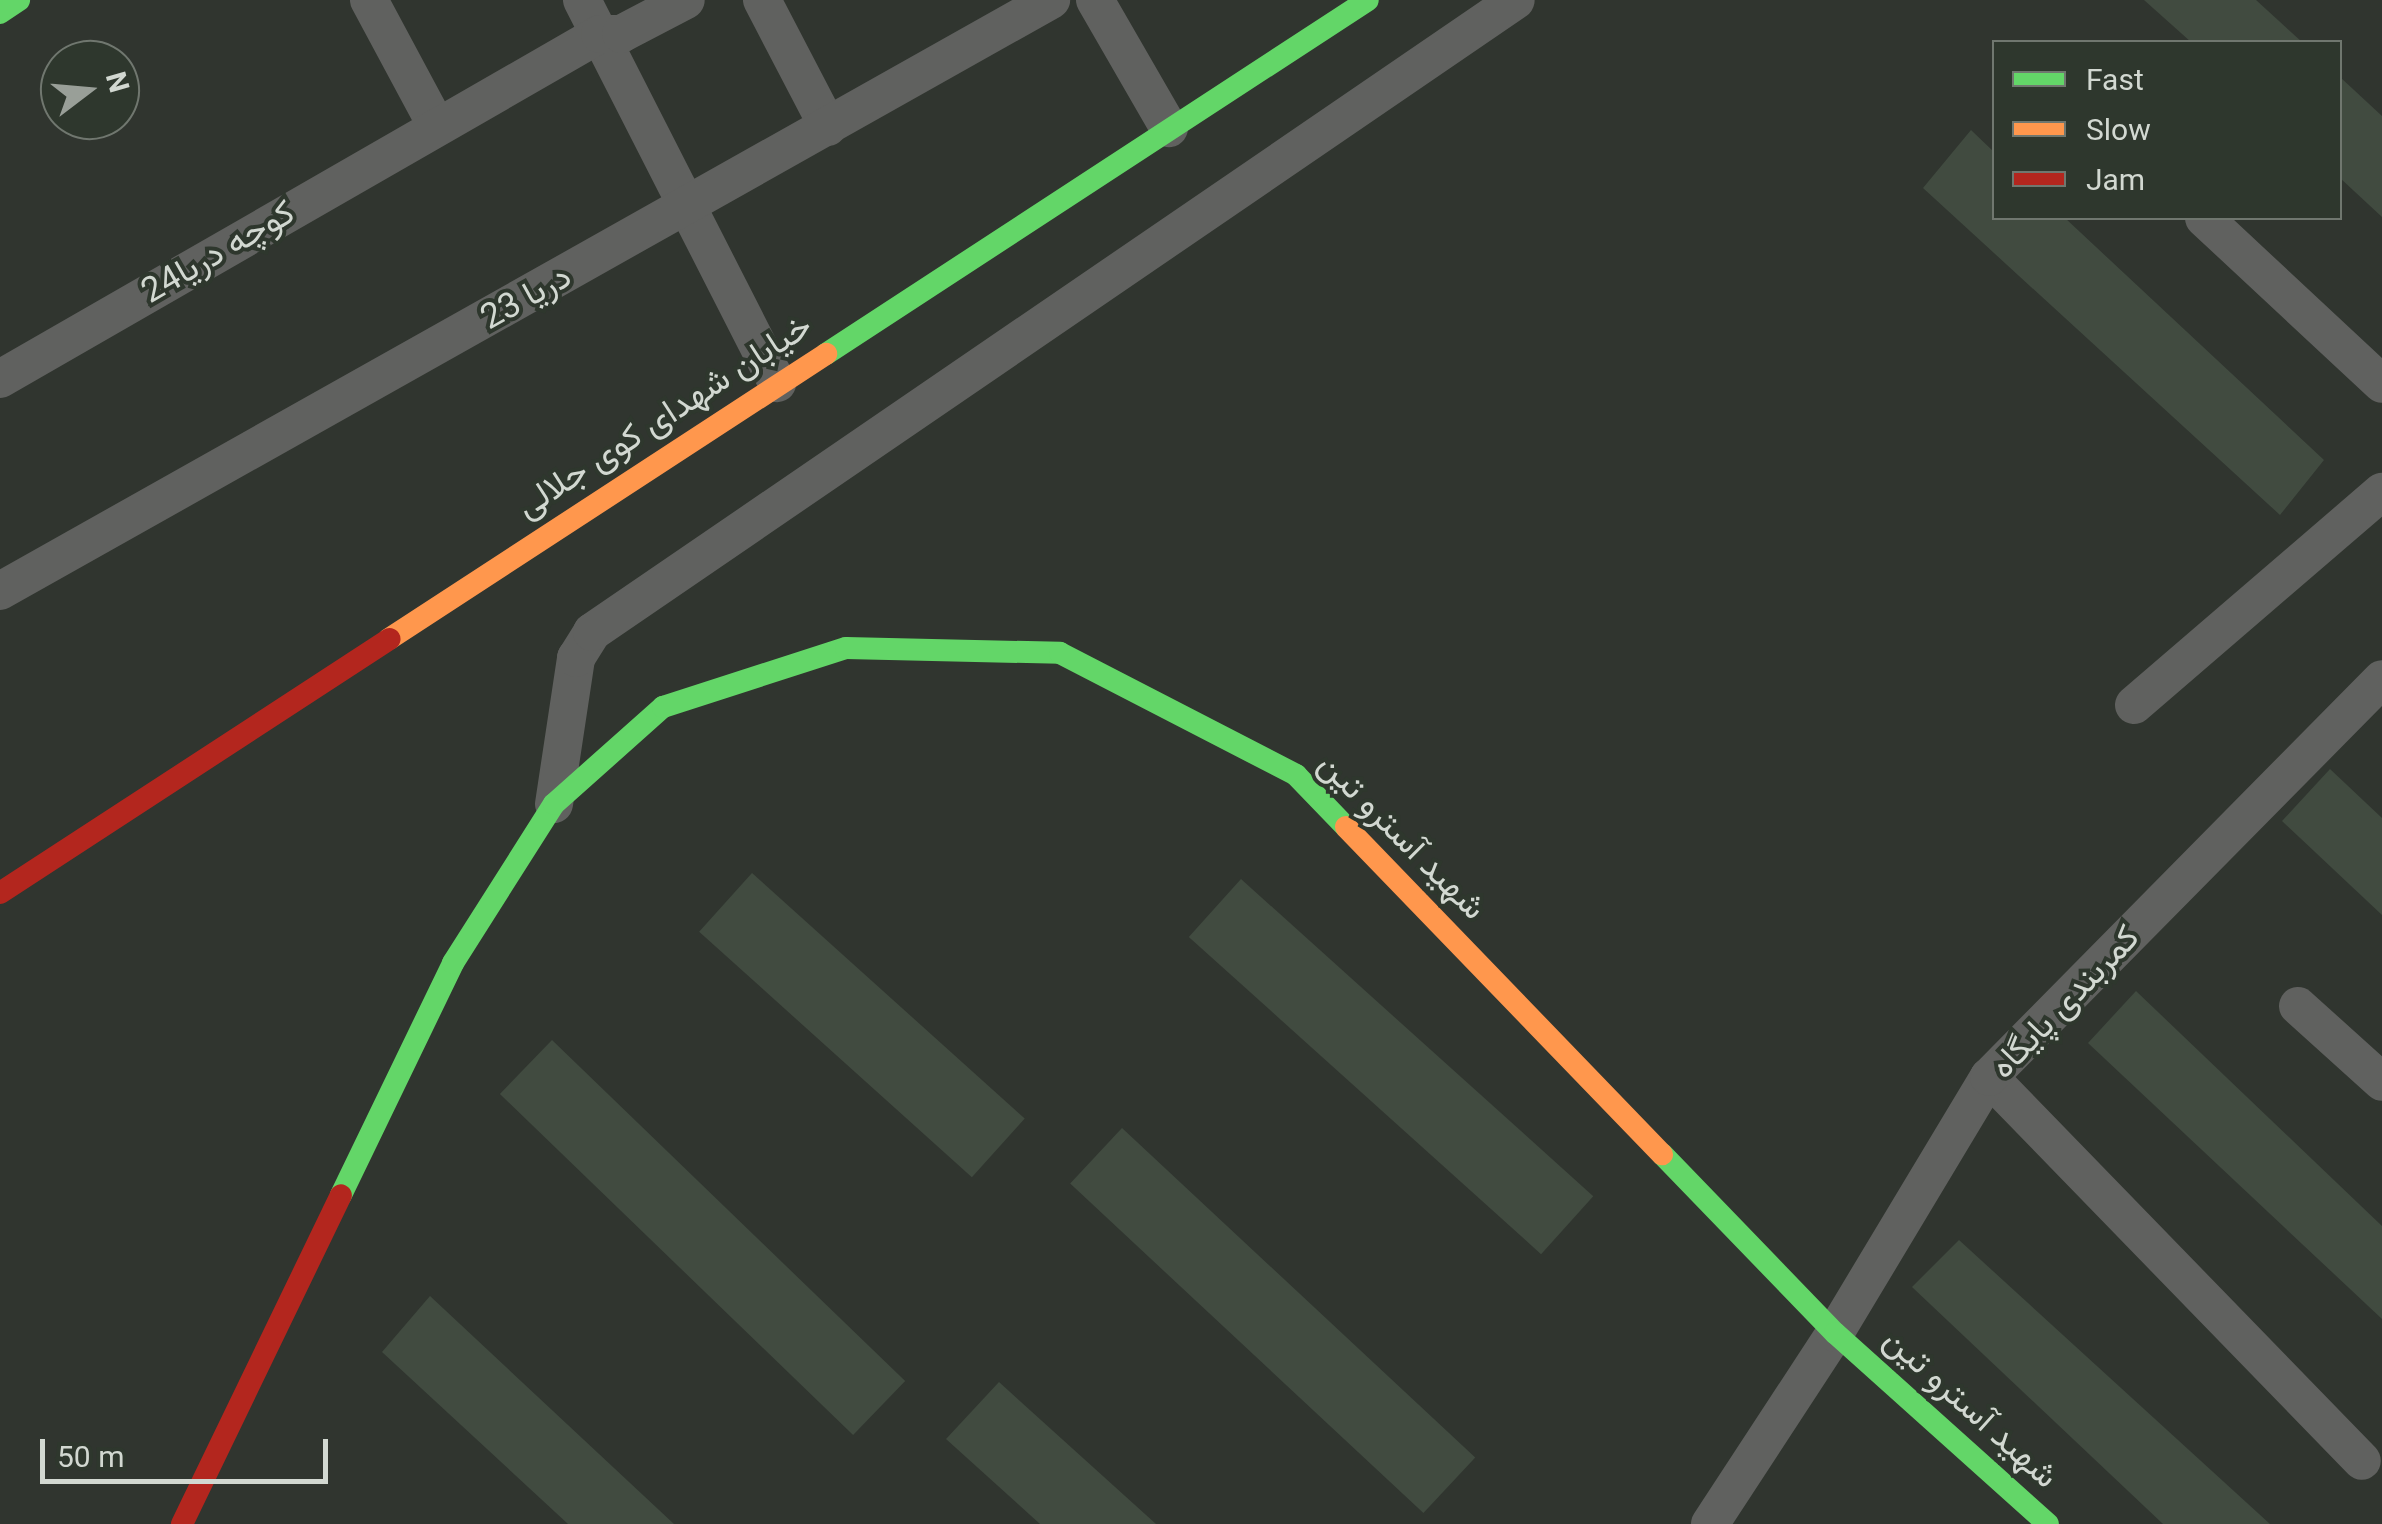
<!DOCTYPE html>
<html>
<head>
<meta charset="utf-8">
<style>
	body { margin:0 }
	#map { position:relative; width:2382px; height:1524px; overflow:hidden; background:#30352f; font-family:Roboto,Vazirmatn,sans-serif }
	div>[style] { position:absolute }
	.building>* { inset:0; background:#414b40; transform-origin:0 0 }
	.street>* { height:38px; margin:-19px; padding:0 19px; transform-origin:19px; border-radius:19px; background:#60615f }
	.fast>* { height:22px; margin:-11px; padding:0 11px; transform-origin:11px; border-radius:11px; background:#63d668 }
	.slow>* { height:22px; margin:-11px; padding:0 11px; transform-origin:11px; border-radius:11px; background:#ff974d }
	.jam>* { height:22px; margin:-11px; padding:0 11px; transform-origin:11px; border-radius:11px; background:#b3261e }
	span { translate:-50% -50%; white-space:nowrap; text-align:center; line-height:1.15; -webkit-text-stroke:8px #2e372d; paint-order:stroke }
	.street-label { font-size:35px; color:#d2d8d1 }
	.legend { position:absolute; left:1992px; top:40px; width:350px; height:180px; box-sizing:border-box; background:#2e372d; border:2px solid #70776f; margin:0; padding:12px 18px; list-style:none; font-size:30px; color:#d2d8d1 }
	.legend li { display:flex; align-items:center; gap:20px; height:50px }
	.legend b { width:50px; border:2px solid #70776f }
	.north { position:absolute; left:40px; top:40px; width:100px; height:100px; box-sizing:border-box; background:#2e372d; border:2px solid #70776f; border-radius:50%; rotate:74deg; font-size:28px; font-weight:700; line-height:40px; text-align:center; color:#d2d8d1 }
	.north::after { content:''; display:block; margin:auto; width:35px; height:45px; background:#999f98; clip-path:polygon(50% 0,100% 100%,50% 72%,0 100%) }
	.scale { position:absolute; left:40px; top:1439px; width:288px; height:45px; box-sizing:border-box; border:5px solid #d2d8d1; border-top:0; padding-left:12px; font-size:30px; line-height:35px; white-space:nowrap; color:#d2d8d1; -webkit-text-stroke:8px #2e372d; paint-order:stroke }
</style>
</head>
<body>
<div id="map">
	<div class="building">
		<div style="clip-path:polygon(2144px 0,2256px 0,2302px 42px,2191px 42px)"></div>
		<div style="clip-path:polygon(2340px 77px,2382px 116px,2382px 217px,2340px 178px)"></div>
		<div style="clip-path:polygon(1971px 130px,1994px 152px,1994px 218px,2065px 218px,2324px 460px,2280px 515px,1923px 188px)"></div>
		<div style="clip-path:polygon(2330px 769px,2382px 818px,2382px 915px,2282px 821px)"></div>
		<div style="left:752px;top:873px;width:367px;height:79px;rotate:42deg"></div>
		<div style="left:1241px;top:879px;width:474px;height:78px;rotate:42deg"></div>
		<div style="clip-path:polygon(2136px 991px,2382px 1226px,2382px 1319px,2088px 1043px)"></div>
		<div style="left:552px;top:1040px;width:491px;height:75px;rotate:44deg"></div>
		<div style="left:1122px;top:1128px;width:483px;height:76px;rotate:43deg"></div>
		<div style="clip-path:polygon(1959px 1240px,2270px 1524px,2163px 1524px,1912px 1287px)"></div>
		<div style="clip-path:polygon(430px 1296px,674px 1524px,568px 1524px,382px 1352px)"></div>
		<div style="clip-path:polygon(999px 1382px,1156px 1524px,1040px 1524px,946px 1439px)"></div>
	</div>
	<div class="street">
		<div style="left:369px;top:0;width:142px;rotate:61.8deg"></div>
		<div style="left:582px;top:0;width:430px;rotate:63deg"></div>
		<div style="left:762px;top:0;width:143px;rotate:62.5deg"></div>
		<div style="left:1095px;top:0;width:148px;rotate:60deg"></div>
		<div style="left:2204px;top:218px;width:243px;rotate:43deg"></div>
		<div style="left:0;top:379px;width:692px;rotate:-29.9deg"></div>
		<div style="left:600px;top:34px;width:21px"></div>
		<div style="left:621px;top:34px;width:73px;rotate:-27.6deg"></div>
		<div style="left:0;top:591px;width:1206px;rotate:-29.35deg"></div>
		<div style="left:2134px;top:705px;width:327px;rotate:-40.7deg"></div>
		<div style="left:554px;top:804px;width:148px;rotate:-81.4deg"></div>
		<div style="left:576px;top:658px;width:31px;rotate:-58deg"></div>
		<div style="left:592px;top:632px;width:1119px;rotate:-34.37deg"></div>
		<div style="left:2298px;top:1006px;width:113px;rotate:42.1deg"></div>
		<div style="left:1989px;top:1077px;width:535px;rotate:45.83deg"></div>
		<div style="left:1710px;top:1524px;width:228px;rotate:-56.8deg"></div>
		<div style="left:1835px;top:1333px;width:299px;rotate:-59deg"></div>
		<div style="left:1989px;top:1077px;width:559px;rotate:-45.36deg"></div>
	</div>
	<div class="fast">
		<div style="left:0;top:13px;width:23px;rotate:-34deg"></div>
		<div style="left:826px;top:354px;width:647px;rotate:-33.15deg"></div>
		<div style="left:1662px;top:1154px;width:249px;rotate:46deg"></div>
		<div style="left:1835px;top:1333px;width:286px;rotate:41.9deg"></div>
		<div style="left:341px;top:1195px;width:258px;rotate:-64.2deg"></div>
		<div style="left:453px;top:963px;width:188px;rotate:-57.6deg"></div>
		<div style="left:554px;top:804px;width:146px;rotate:-41.7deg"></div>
		<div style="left:663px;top:707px;width:192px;rotate:-17.9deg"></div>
		<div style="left:846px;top:648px;width:214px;rotate:1.3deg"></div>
		<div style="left:1060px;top:653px;width:266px;rotate:27.3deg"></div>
		<div style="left:1296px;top:775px;width:72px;rotate:46.1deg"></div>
	</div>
	<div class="slow">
		<div style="left:389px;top:639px;width:522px;rotate:-33.11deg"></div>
		<div style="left:1346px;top:827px;width:455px;rotate:46deg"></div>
	</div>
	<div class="jam">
		<div style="left:0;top:893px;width:465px;rotate:-33.1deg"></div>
		<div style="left:182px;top:1524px;width:365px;rotate:-64.2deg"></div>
	</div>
	<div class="street-label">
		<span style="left:218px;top:252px;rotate:-30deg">کوچه دریا24</span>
		<span style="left:526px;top:297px;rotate:-29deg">دریا 23</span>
		<span style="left:664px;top:416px;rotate:-33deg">خیابان شهدای کوی جلالی</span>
		<span style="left:1402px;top:836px;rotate:45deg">شهید آسترو تین</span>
		<span style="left:2065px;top:1002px;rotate:-46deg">کمربندی پایگاه</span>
		<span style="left:1971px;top:1408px;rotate:42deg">شهید آسترو تین</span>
	</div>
	<ul class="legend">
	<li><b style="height:12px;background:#63d668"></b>Fast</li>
	<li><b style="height:12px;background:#ff974d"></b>Slow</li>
	<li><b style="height:12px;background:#b3261e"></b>Jam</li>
	</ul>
	<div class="north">N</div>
	<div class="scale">50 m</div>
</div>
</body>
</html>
